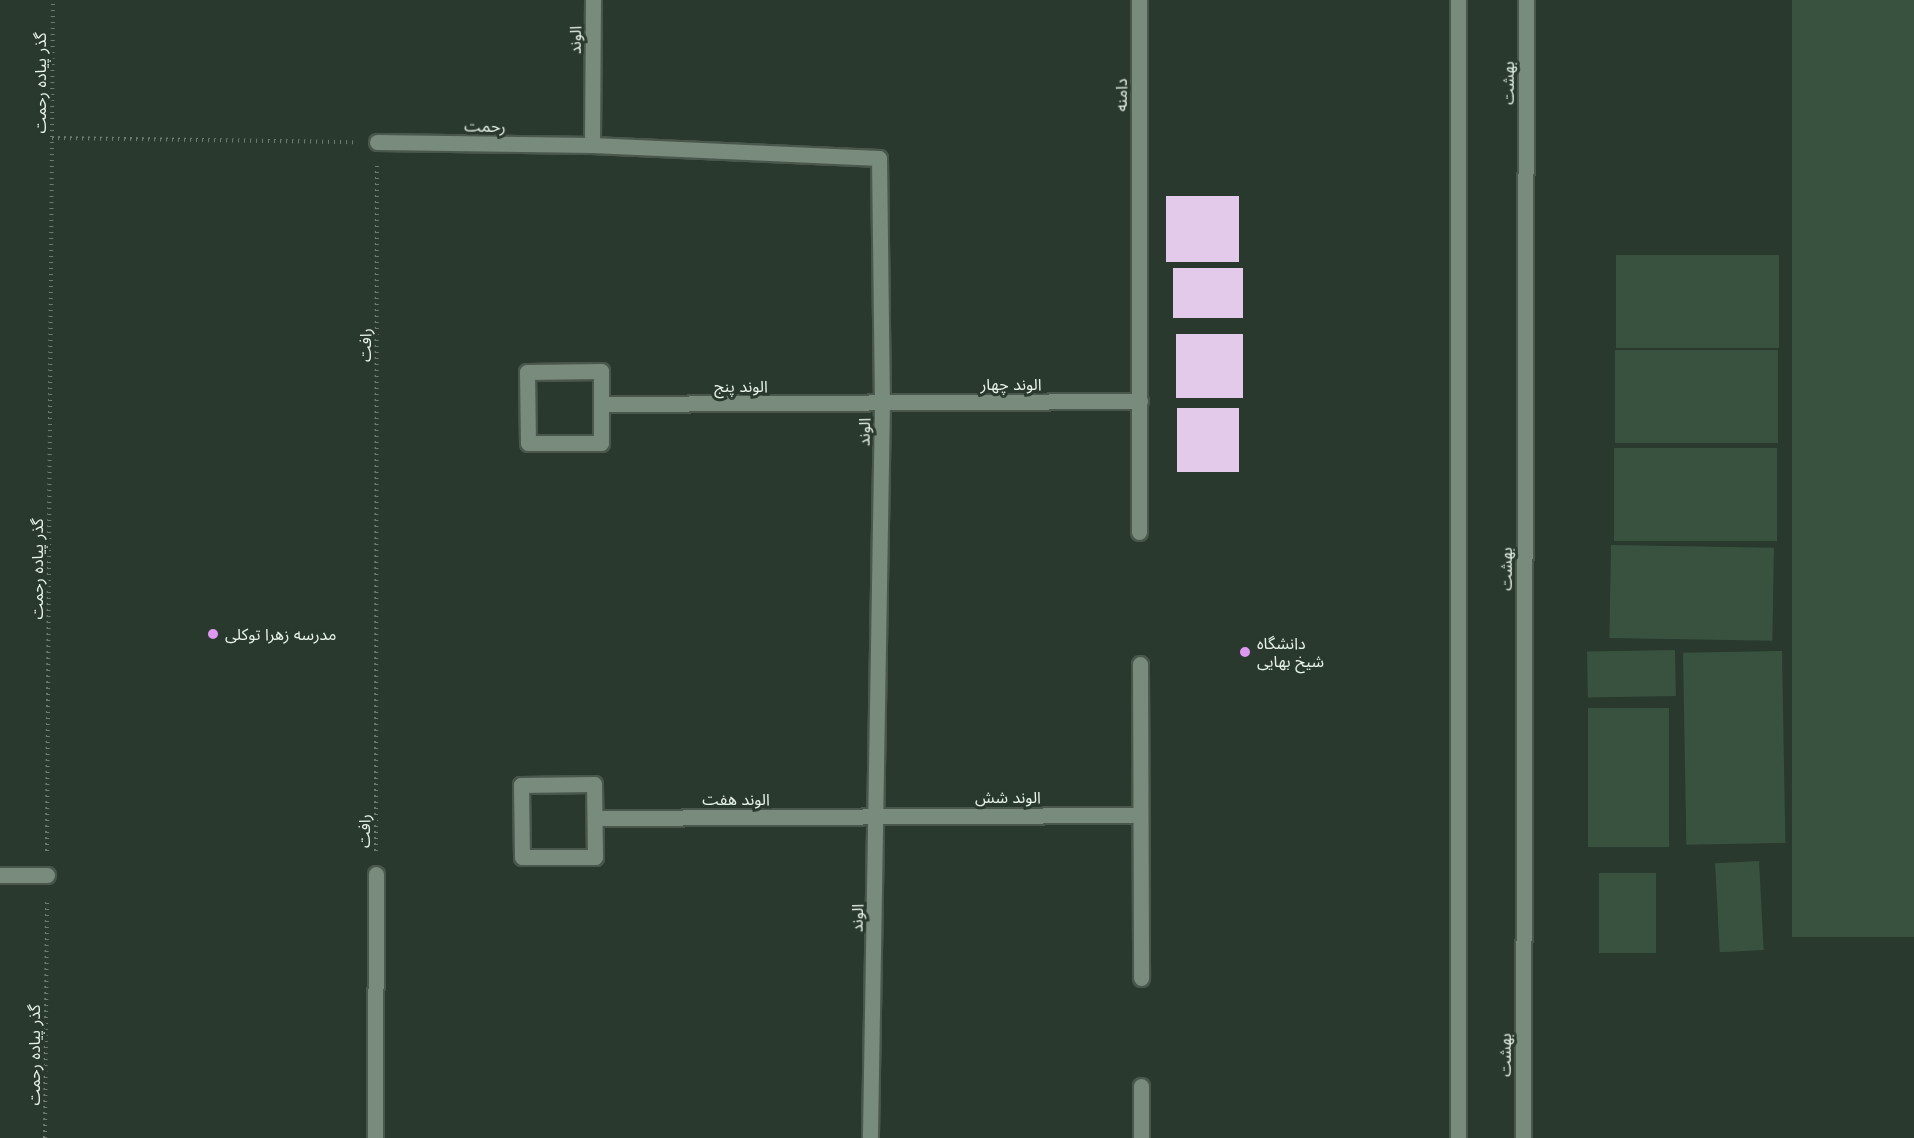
<!DOCTYPE html>
<html>
<head>
<meta charset="utf-8">
<style>
	body { margin:0 }
	#map { position:relative; width:1914px; height:1138px; overflow:hidden; background:#29392d; font-family:"Libre Baskerville","Noto Sans Arabic",serif }
	div>[style] { position:absolute }
	.green>* { inset:0; background:#39523f; transform-origin:0 0 }
	.building>* { inset:0; background:#e3caea; transform-origin:0 0 }
	.path>* { height:4px; margin-top:-2px; transform-origin:0; background:repeating-linear-gradient(90deg,#6d7b70 0 1.5px,transparent 0 6px) }
	.roads { filter:drop-shadow(2px 0 #49574c) drop-shadow(-2px 0 #49574c) drop-shadow(0 2px #49574c) drop-shadow(0 -2px #49574c) }
	.street>* { height:15px; margin:-7.5px; padding:0 7.5px; transform-origin:7.5px; border-radius:7.5px; background:#788b7c }
	.secondary>* { height:15px; margin:-7.5px; padding:0 7.5px; transform-origin:7.5px; border-radius:7.5px; background:#788b7c }
	.dots>* { width:16px; height:16px; translate:-50% -50%; box-sizing:border-box; border:3px solid #29392d; border-radius:50% }
	span { translate:-50% -50%; white-space:nowrap; text-align:center; line-height:1.15; -webkit-text-stroke:6px #29392d; paint-order:stroke }
	.street-label { font-size:16px; color:#e8f3ea }
	.poi-label { font-size:16px; color:#e8f3ea }
	.left { translate:0 -50%; text-align:left }
</style>
</head>
<body>
<div id="map">
	<div class="green">
		<div style="left:1792px;top:0;width:122px;height:937px"></div>
		<div style="left:1616px;top:255px;width:163px;height:93px"></div>
		<div style="left:1615px;top:350px;width:163px;height:93px"></div>
		<div style="left:1614px;top:448px;width:163px;height:93px"></div>
		<div style="left:1611px;top:545px;width:163px;height:93px;rotate:1deg"></div>
		<div style="left:1675px;top:650px;width:46px;height:88px;rotate:89deg"></div>
		<div style="left:1782px;top:651px;width:192px;height:99px;rotate:89deg"></div>
		<div style="left:1669px;top:708px;width:139px;height:81px;rotate:90deg"></div>
		<div style="left:1759px;top:861px;width:89px;height:44px;rotate:87deg"></div>
		<div style="left:1599px;top:873px;width:57px;height:80px"></div>
	</div>
	<div class="building">
		<div style="left:1166px;top:196px;width:73px;height:66px"></div>
		<div style="left:1173px;top:268px;width:70px;height:50px"></div>
		<div style="left:1243px;top:334px;width:64px;height:67px;rotate:90deg"></div>
		<div style="left:1177px;top:408px;width:62px;height:64px"></div>
	</div>
	<div class="path">
		<div style="left:52px;top:138px;width:302px;rotate:0.8deg"></div>
		<div style="left:47px;top:851px;width:851px;rotate:-89.6deg"></div>
		<div style="left:376px;top:851px;width:685px;rotate:-89.92deg"></div>
		<div style="left:45px;top:1138px;width:240px;rotate:-89.5deg"></div>
	</div>
	<div class="roads">
		<div class="street">
			<div style="left:593px;top:0;width:145px;rotate:90.4deg"></div>
			<div style="left:592px;top:145px;width:287px;rotate:2.6deg"></div>
			<div style="left:879px;top:158px;width:245px;rotate:89.3deg"></div>
			<div style="left:882px;top:403px;width:735px;rotate:90.94deg"></div>
			<div style="left:1139px;top:0;width:532px;rotate:90deg"></div>
			<div style="left:377px;top:142px;width:215px;rotate:0.8deg"></div>
			<div style="left:601px;top:371px;width:72px;rotate:90deg"></div>
			<div style="left:601px;top:443px;width:73px;rotate:180deg"></div>
			<div style="left:528px;top:443px;width:71px;rotate:-90.8deg"></div>
			<div style="left:527px;top:372px;width:74px;rotate:-0.8deg"></div>
			<div style="left:601px;top:404px;width:539px;rotate:-0.32deg"></div>
			<div style="left:1140px;top:664px;width:314px;rotate:89.8deg"></div>
			<div style="left:594px;top:784px;width:73px;rotate:89.2deg"></div>
			<div style="left:595px;top:857px;width:73px;rotate:180deg"></div>
			<div style="left:522px;top:857px;width:72px;rotate:-90.8deg"></div>
			<div style="left:521px;top:785px;width:73px;rotate:-0.8deg"></div>
			<div style="left:595px;top:818px;width:545px;rotate:-0.32deg"></div>
			<div style="left:0;top:875px;width:47px"></div>
			<div style="left:1141px;top:1086px;width:52px;rotate:90deg"></div>
			<div style="left:375px;top:1138px;width:264px;rotate:-89.8deg"></div>
		</div>
		<div class="secondary">
			<div style="left:1458px;top:0;width:1138px;rotate:90deg"></div>
			<div style="left:1523px;top:1138px;width:1138px;rotate:-89.85deg"></div>
		</div>
	</div>
	<div class="dots">
		<div style="left:213px;top:634px;background:#df98f2"></div>
		<div style="left:1245px;top:652px;background:#df98f2"></div>
	</div>
	<div class="street-label">
		<span style="left:575px;top:40px;rotate:-90deg">الوند</span>
		<span style="left:40px;top:83px;rotate:-90deg">گذر پیاده رحمت</span>
		<span style="left:1508px;top:83px;rotate:-90deg">بهشت</span>
		<span style="left:1121px;top:95px;rotate:-90deg">دامنه</span>
		<span style="left:485px;top:126px;rotate:1deg">رحمت</span>
		<span style="left:365px;top:345px;rotate:-90deg">رافت</span>
		<span style="left:1011px;top:384px">الوند چهار</span>
		<span style="left:741px;top:386px">الوند پنج</span>
		<span style="left:864px;top:432px;rotate:-89deg">الوند</span>
		<span style="left:37px;top:569px;rotate:-90deg">گذر پیاده رحمت</span>
		<span style="left:1506px;top:569px;rotate:-90deg">بهشت</span>
		<span style="left:1008px;top:797px">الوند شش</span>
		<span style="left:736px;top:799px">الوند هفت</span>
		<span style="left:364px;top:831px;rotate:-90deg">رافت</span>
		<span style="left:857px;top:918px;rotate:-89deg">الوند</span>
		<span style="left:34px;top:1055px;rotate:-90deg">گذر پیاده رحمت</span>
		<span style="left:1505px;top:1055px;rotate:-90deg">بهشت</span>
	</div>
	<div class="poi-label">
		<span class="left" style="left:225px;top:634px">مدرسه زهرا توکلی</span>
		<span class="left" style="left:1257px;top:652px">دانشگاه<br>شیخ بهایی</span>
	</div>
</div>
</body>
</html>
